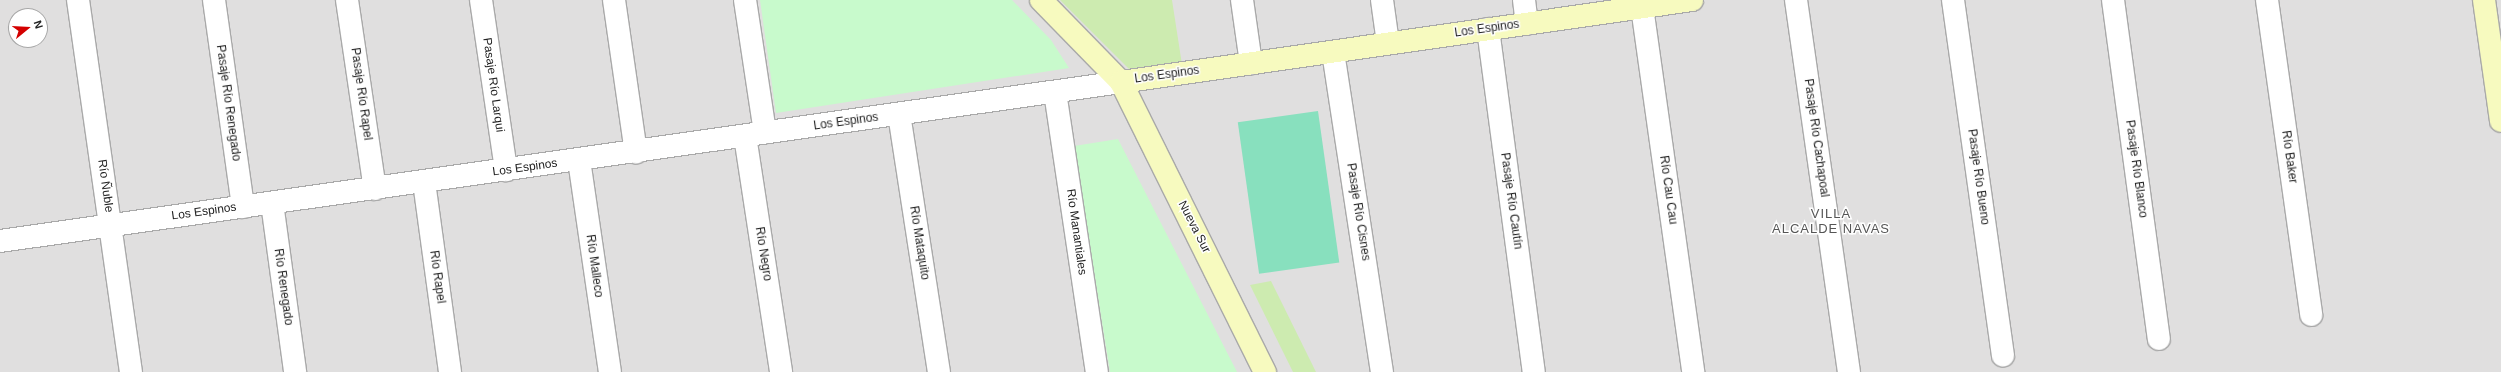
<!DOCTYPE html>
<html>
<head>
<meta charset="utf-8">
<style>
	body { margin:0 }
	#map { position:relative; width:2501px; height:372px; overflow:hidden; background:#f2efe9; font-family:Arial,sans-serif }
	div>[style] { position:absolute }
	.residential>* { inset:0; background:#e0dfdf }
	.grass>* { inset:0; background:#cdebb0 }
	.park>* { inset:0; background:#c8facc }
	.pitch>* { inset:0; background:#88e0be; transform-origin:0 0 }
	.roads { filter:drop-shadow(1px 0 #a9a9a9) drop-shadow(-1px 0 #a9a9a9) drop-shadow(0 1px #a9a9a9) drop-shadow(0 -1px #a9a9a9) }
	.street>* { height:22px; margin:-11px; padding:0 11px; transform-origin:11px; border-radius:11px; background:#fff }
	.secondary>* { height:22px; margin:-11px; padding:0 11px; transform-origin:11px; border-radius:11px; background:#f7fabf }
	span { translate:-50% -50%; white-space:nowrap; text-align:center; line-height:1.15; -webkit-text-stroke:3px #fff; paint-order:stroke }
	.street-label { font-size:12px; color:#222 }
	.neighbourhood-label { font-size:13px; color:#555; letter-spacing:1px }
	.north { position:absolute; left:8px; top:8px; width:40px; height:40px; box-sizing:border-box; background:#fff; border:1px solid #a7a7a7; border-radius:50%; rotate:72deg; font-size:11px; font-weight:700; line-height:16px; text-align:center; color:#222 }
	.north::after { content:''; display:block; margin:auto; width:14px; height:18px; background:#d40000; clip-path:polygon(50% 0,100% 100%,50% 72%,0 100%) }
</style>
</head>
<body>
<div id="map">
	<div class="residential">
		<div style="clip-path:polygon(evenodd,0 0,2501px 0,2501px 372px,0 372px,0 0,16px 16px,40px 16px,40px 40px,16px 40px,16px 16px)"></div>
	</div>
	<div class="grass">
		<div style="clip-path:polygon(1060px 0,1172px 0,1183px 71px,1133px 73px)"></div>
		<div style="clip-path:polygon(1271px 281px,1316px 372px,1293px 372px,1250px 285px)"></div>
	</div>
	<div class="park">
		<div style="clip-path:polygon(760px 0,1012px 0,1051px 40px,1069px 68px,776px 113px)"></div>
		<div style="clip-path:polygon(1118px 139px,1237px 372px,1110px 372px,1074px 146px)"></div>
	</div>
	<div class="pitch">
		<div style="left:1318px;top:111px;width:153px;height:81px;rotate:82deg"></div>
	</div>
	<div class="roads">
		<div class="street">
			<div style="left:78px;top:0;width:376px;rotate:81.9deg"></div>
			<div style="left:214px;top:0;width:209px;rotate:82deg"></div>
			<div style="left:347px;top:0;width:191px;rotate:81.6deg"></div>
			<div style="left:481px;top:0;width:172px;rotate:81.6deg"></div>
			<div style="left:614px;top:0;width:154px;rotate:81.8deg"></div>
			<div style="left:745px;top:0;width:134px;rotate:81.4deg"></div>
			<div style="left:1242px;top:0;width:64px;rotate:81.9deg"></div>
			<div style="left:1382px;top:0;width:43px;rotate:82.1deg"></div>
			<div style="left:1524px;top:0;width:24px;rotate:83deg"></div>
			<div style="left:1796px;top:0;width:376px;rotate:81.9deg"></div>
			<div style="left:1953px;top:0;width:359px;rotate:82deg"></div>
			<div style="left:2113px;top:0;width:342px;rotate:82.3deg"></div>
			<div style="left:2267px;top:0;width:318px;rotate:82deg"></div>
			<div style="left:1642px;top:7px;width:369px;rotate:82deg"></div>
			<div style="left:1488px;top:29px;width:346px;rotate:82.4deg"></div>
			<div style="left:1333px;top:52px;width:324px;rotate:81.3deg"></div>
			<div style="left:1055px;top:92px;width:283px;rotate:81.5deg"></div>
			<div style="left:899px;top:114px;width:261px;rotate:81.2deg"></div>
			<div style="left:745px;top:136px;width:239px;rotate:81.3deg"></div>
			<div style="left:579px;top:160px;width:214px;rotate:81.7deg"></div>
			<div style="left:424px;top:182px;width:192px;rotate:82.2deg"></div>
			<div style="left:272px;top:203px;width:171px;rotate:82.2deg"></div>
			<div style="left:0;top:241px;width:1132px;rotate:-8.07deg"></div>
		</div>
		<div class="secondary">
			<div style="left:1041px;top:0;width:115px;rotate:45.7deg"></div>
			<div style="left:1121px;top:82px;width:324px;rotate:63.6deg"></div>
			<div style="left:2484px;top:0;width:122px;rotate:82deg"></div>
			<div style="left:1121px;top:82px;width:577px;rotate:-8.17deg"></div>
		</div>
	</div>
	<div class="street-label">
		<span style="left:1487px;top:29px;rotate:-8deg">Los Espinos</span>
		<span style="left:1167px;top:75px;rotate:-8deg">Los Espinos</span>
		<span style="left:493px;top:85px;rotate:82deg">Pasaje Río Larqui</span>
		<span style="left:361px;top:94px;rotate:82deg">Pasaje Río Rapel</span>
		<span style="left:228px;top:103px;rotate:82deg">Pasaje Río Renegado</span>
		<span style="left:846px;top:122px;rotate:-8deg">Los Espinos</span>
		<span style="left:1816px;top:138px;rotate:82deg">Pasaje Río Cachapoal</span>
		<span style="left:2289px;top:157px;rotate:82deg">Río Baker</span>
		<span style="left:525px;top:168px;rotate:-8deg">Los Espinos</span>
		<span style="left:2136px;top:169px;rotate:82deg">Pasaje Río Blanco</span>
		<span style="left:1978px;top:177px;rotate:82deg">Pasaje Río Bueno</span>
		<span style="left:105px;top:186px;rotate:82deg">Río Ñuble</span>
		<span style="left:1668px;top:190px;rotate:82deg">Río Cau Cau</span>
		<span style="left:1511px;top:201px;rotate:82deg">Pasaje Río Cautín</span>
		<span style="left:204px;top:212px;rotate:-8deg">Los Espinos</span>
		<span style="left:1358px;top:212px;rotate:81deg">Pasaje Río Cisnes</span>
		<span style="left:1194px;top:227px;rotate:63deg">Nueva Sur</span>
		<span style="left:1076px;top:232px;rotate:82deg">Río Manantiales</span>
		<span style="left:919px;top:243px;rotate:81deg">Río Mataquito</span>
		<span style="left:763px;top:254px;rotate:81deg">Río Negro</span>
		<span style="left:594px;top:266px;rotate:82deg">Río Malleco</span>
		<span style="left:437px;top:277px;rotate:82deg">Río Rapel</span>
		<span style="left:283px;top:287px;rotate:82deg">Río Renegado</span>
	</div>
	<div class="neighbourhood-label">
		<span style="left:1831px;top:222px">VILLA<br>ALCALDE NAVAS</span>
	</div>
	<div class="north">N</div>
</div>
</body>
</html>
